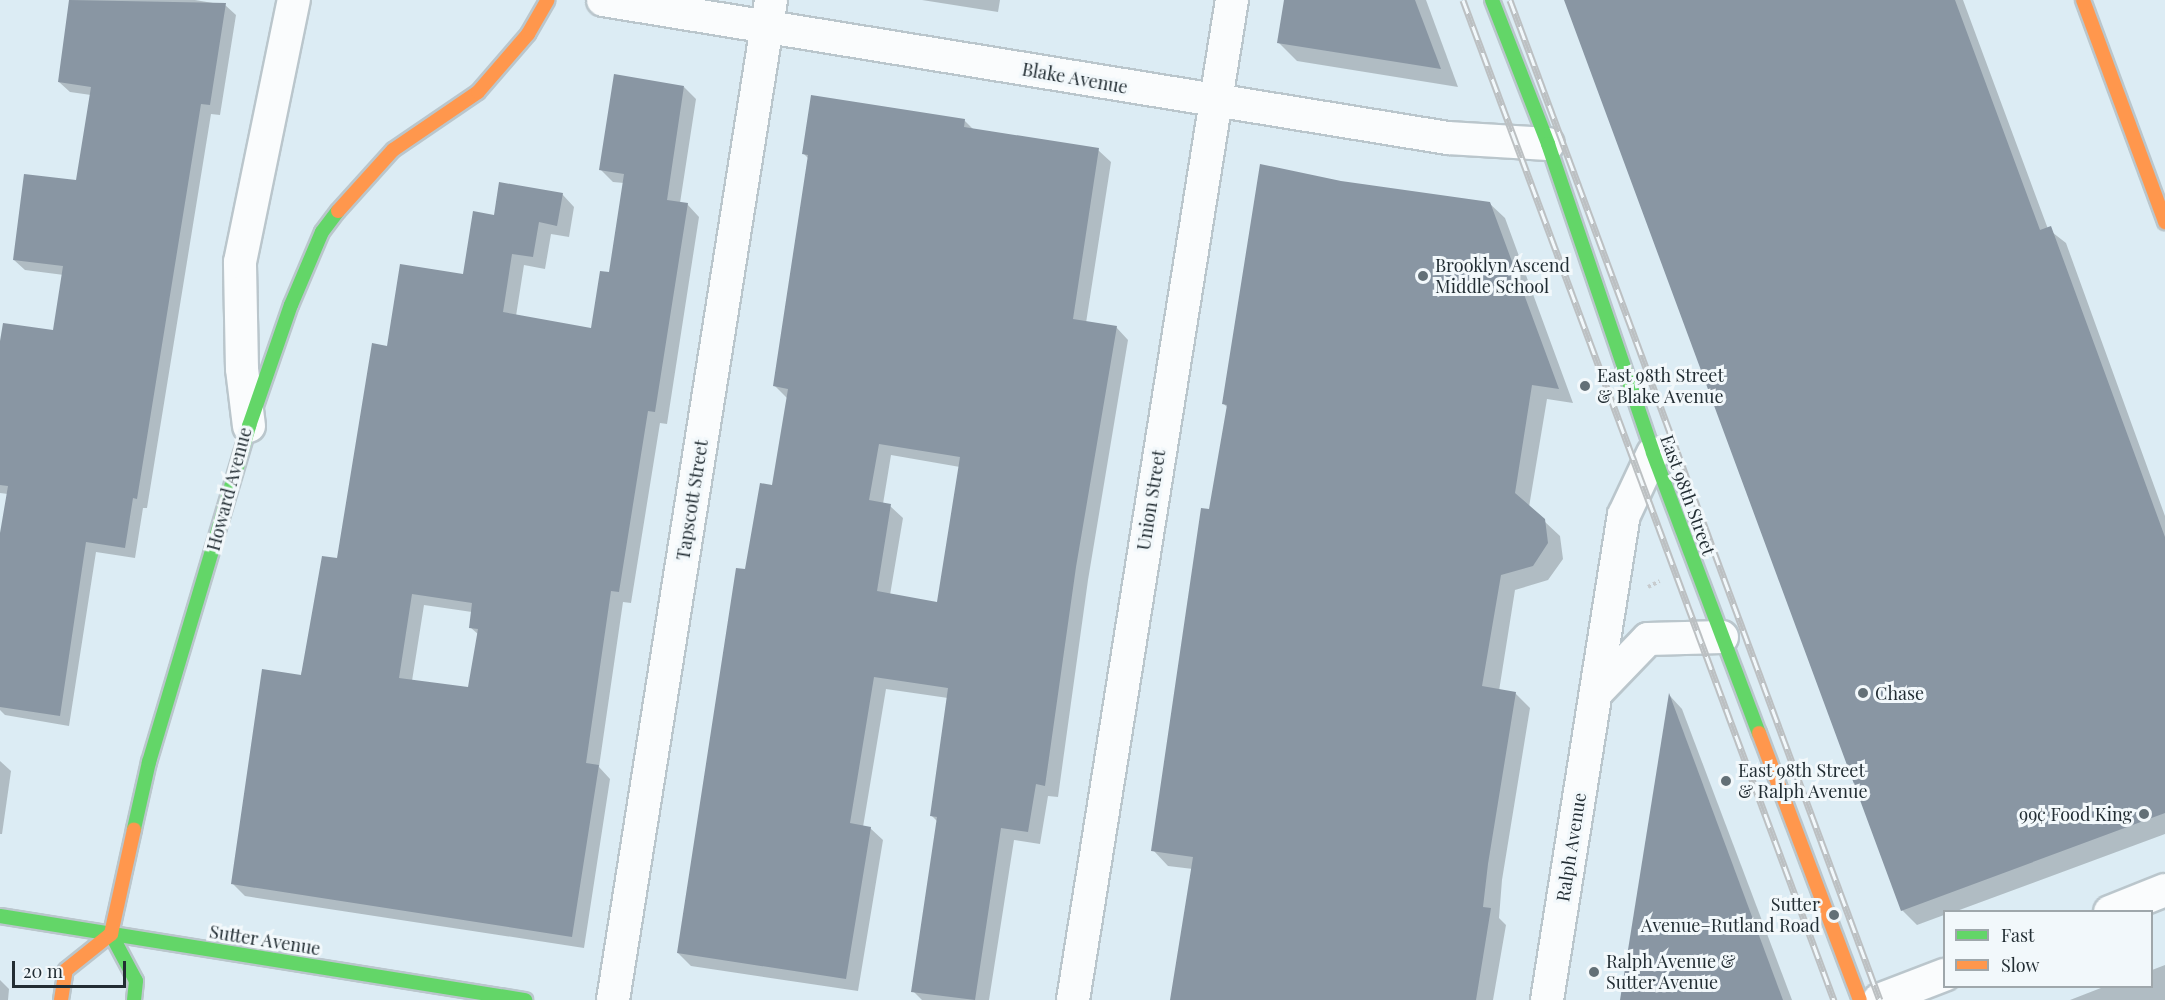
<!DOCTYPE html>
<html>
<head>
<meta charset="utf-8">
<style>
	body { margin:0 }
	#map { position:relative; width:2165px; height:1000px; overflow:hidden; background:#dcecf4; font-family:"Playfair Display",serif }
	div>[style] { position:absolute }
	.shadow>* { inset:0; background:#0003 }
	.building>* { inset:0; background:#8996a3 }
	.path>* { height:4px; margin-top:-2px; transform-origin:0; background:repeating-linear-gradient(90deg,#c7cccf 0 3px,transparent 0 6px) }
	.roads { filter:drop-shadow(2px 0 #bac6cc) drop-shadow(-2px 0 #bac6cc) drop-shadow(0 2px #bac6cc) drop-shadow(0 -2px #bac6cc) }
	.street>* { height:32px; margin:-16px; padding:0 16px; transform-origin:16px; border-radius:16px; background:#fafcfd }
	.fast>* { height:14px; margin:-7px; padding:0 7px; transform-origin:7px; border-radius:7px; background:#63d668 }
	.slow>* { height:14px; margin:-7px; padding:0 7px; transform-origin:7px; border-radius:7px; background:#ff974d }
	.rail>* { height:7px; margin-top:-3.5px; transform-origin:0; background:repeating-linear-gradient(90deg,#f2f8fb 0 14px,#bcc0c2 0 28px); box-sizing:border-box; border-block:2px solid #bcc0c2 }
	.dots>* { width:16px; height:16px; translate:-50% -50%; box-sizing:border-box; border:3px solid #f2f8fb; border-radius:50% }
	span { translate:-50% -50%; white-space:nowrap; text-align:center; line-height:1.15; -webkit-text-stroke:6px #f2f8fb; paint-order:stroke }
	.street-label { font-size:18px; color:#222d33 }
	.poi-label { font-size:18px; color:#222d33 }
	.left { translate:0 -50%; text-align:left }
	.right { translate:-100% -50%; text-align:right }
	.legend { position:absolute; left:1943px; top:910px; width:210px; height:78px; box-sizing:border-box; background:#f2f8fb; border:2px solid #9fa7ab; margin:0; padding:8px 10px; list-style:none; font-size:18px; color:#222d33 }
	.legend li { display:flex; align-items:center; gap:12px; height:30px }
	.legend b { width:30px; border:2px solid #9fa7ab }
	.scale { position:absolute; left:12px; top:961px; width:114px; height:27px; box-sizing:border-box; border:3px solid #222d33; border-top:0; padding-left:8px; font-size:18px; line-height:21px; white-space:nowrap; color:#222d33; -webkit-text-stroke:4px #f2f8fb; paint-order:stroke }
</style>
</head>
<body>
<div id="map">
	<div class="shadow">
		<div style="clip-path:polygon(71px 0,195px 0,225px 5px,236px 15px,220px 115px,211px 114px,147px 508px,143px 508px,135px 558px,96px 552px,69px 726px,5px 715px,0 710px,0 544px,8px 494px,0 493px,0 347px,54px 332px,64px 275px,25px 270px,14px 260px,77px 182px,91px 95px,70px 92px,59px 82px)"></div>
		<div style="clip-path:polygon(922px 0,1000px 0,998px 12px)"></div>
		<div style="clip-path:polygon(1285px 0,1426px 0,1458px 87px,1297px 61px,1279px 43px)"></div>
		<div style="clip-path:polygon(1566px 0,1963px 0,2048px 229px,2066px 243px,2165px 516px,2165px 834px,1954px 912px,1944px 912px,1944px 915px,1917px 925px,1902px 910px)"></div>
		<div style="clip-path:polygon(evenodd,684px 87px,696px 99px,680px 203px,687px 204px,699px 217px,667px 424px,660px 423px,631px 603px,623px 602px,599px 767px,610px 779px,584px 948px,245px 896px,233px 884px,338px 560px,388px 347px,464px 275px,495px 216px,562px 194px,574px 207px,569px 237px,551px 234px,545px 269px,524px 265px,516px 316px,592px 330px,610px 274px,624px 183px,613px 182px,601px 170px,684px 87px,424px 605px,472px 612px,470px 627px,479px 635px,469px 689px,412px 681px,424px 605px)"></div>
		<div style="clip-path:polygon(evenodd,964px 120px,974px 130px,1098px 150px,1111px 162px,1086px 323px,1116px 327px,1128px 340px,1088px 580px,1058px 797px,1048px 796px,1040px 844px,1014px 840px,989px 1000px,922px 1000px,913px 991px,938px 822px,931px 815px,948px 698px,886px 689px,863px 827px,870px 828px,883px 840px,858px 991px,691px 966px,678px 953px,747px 571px,773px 486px,788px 399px,775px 386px,809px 159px,804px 154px,964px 120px,891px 455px,960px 467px,938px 604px,890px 595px,903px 518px,890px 506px,883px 504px,891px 455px)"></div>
		<div style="clip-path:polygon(1341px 182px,1489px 203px,1505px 218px,1573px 403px,1547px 399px,1529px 507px,1560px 536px,1563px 559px,1548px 580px,1515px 590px,1499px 691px,1515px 693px,1530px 708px,1502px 880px,1499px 918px,1506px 925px,1493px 1000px,1171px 1000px,1193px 869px,1168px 866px,1153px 850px,1228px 408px,1223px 403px)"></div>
		<div style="clip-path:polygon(1670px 696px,1682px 709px,1792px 1000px,1621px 1000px)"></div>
		<div style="clip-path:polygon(0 761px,11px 771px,2px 834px,0 834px)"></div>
		<div style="clip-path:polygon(2165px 965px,2165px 1000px,2070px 1000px,2106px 986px,2152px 986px,2152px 970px)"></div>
		<div style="clip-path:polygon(0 980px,9px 989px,8px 1000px,0 1000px)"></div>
	</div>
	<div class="building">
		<div style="clip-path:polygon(69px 0,226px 3px,210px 105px,201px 104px,137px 499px,133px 498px,125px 548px,86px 542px,60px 716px,0 707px,0 533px,8px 486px,0 485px,0 341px,3px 323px,53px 330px,63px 266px,13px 260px,24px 174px,76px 180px,91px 87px,58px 82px)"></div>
		<div style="clip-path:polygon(1284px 0,1415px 0,1441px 69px,1277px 43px)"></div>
		<div style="clip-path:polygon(1564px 0,1955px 0,2040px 230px,2051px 226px,2165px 537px,2165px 813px,1901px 911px)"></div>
		<div style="clip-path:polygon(evenodd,614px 74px,684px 86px,667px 200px,688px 203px,655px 412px,648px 411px,619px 592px,611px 591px,586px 763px,599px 765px,572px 937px,231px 884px,262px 669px,301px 675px,322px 556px,337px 558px,372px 343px,387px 346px,400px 264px,463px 274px,473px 211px,494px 215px,499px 182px,563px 193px,557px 226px,539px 222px,533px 257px,512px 254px,503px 312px,591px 328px,600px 271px,609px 272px,624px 174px,599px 170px,614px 74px,412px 594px,472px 603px,469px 628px,478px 629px,468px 687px,399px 678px,412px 594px)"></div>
		<div style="clip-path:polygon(evenodd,811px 95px,965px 119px,964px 127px,1099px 148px,1073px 319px,1117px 326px,1076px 567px,1045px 786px,1036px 784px,1028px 832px,1001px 828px,975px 1000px,911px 992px,937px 817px,930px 816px,948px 688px,874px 677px,850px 823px,871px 827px,846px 979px,677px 953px,736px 568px,745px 569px,760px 483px,772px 485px,788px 389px,773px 386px,808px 155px,802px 154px,811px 95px,879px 444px,960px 457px,937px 602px,877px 591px,891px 504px,869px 500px,879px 444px)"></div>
		<div style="clip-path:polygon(1260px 164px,1341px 181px,1490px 202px,1559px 389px,1532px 385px,1515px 493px,1545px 519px,1548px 543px,1533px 566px,1501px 575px,1482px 686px,1516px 692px,1488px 864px,1483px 907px,1491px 908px,1476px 1000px,1170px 1000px,1193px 857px,1151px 851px,1201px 508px,1209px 509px,1227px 405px,1222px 404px)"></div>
		<div style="clip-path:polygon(1669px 693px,1783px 1000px,1620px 1000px)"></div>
	</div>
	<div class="path">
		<div style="left:1648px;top:587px;width:13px;rotate:-27deg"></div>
	</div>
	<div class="roads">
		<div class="street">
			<div style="left:603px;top:0;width:856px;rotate:9.28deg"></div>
			<div style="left:1448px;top:138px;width:100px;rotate:3.4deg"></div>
			<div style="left:249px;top:426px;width:57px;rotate:-97deg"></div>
			<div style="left:242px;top:369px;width:107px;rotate:-91.1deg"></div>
			<div style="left:240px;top:262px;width:268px;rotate:-78.4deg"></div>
			<div style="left:1596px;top:693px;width:75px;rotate:-46.1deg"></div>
			<div style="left:1648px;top:639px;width:74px;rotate:-1.5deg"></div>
			<div style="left:2110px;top:912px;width:59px;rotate:-21.8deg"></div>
			<div style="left:613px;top:1000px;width:1012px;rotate:-81.02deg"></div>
			<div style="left:1073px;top:1000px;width:1013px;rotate:-80.97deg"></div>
			<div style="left:1547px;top:1000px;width:491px;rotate:-81deg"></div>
			<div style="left:1624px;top:515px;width:68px;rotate:-64.9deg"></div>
			<div style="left:1879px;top:1000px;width:70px;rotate:-21deg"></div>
		</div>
		<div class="fast">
			<div style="left:1492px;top:0;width:155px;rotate:68.7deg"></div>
			<div style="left:1548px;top:144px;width:326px;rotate:71.2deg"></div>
			<div style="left:1653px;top:453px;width:299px;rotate:69.3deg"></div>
			<div style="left:134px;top:829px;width:69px;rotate:-77.4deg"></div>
			<div style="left:149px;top:762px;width:351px;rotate:-73.4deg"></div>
			<div style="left:249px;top:426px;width:128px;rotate:-70.9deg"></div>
			<div style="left:291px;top:305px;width:79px;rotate:-67deg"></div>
			<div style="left:322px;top:232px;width:26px;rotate:-53deg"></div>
			<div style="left:0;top:916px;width:532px;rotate:9.09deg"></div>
			<div style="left:111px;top:934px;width:53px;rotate:62deg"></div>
			<div style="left:136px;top:981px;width:19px;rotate:96deg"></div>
		</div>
		<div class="slow">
			<div style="left:2083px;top:0;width:237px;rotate:69.7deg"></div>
			<div style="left:338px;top:211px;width:82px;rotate:-48deg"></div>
			<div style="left:393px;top:150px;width:103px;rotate:-34.3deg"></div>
			<div style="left:478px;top:92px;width:77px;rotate:-49.2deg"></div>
			<div style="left:528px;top:34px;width:39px;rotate:-60deg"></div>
			<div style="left:1759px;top:733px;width:285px;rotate:69.3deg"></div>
			<div style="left:61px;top:1000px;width:30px;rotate:-81deg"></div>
			<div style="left:66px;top:970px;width:58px;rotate:-38.7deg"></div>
			<div style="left:111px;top:934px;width:107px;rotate:-77.6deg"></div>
		</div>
	</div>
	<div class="rail">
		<div style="left:1463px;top:0;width:1067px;rotate:69.65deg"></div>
		<div style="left:1510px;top:0;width:1066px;rotate:69.7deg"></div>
	</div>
	<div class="dots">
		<div style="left:1423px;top:276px;background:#637077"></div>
		<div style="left:1585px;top:386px;background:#637077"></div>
		<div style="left:1863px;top:693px;background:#637077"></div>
		<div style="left:1726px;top:781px;background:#637077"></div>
		<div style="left:2144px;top:814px;background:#637077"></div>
		<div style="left:1834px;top:915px;background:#637077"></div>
		<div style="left:1594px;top:972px;background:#637077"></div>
	</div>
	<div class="street-label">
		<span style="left:1075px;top:78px;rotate:10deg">Blake Avenue</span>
		<span style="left:229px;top:489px;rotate:-75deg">Howard Avenue</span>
		<span style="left:1688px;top:495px;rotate:70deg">East 98th Street</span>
		<span style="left:692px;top:500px;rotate:-81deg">Tapscott Street</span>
		<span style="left:1151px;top:500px;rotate:-81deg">Union Street</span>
		<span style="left:1571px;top:847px;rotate:-81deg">Ralph Avenue</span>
		<span style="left:265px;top:940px;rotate:9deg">Sutter Avenue</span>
	</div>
	<div class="poi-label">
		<span class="left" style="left:1435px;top:276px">Brooklyn Ascend<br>Middle School</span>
		<span class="left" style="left:1597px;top:386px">East 98th Street<br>&amp; Blake Avenue</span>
		<span class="left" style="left:1875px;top:693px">Chase</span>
		<span class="left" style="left:1738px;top:781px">East 98th Street<br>&amp; Ralph Avenue</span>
		<span class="right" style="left:2132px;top:814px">99¢ Food King</span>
		<span class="right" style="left:1820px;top:915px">Sutter<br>Avenue–Rutland Road</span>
		<span class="left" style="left:1606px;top:972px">Ralph Avenue &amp;<br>Sutter Avenue</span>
	</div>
	<ul class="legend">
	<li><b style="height:8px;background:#63d668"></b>Fast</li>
	<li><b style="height:8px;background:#ff974d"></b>Slow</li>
	</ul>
	<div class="scale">20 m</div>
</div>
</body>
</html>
